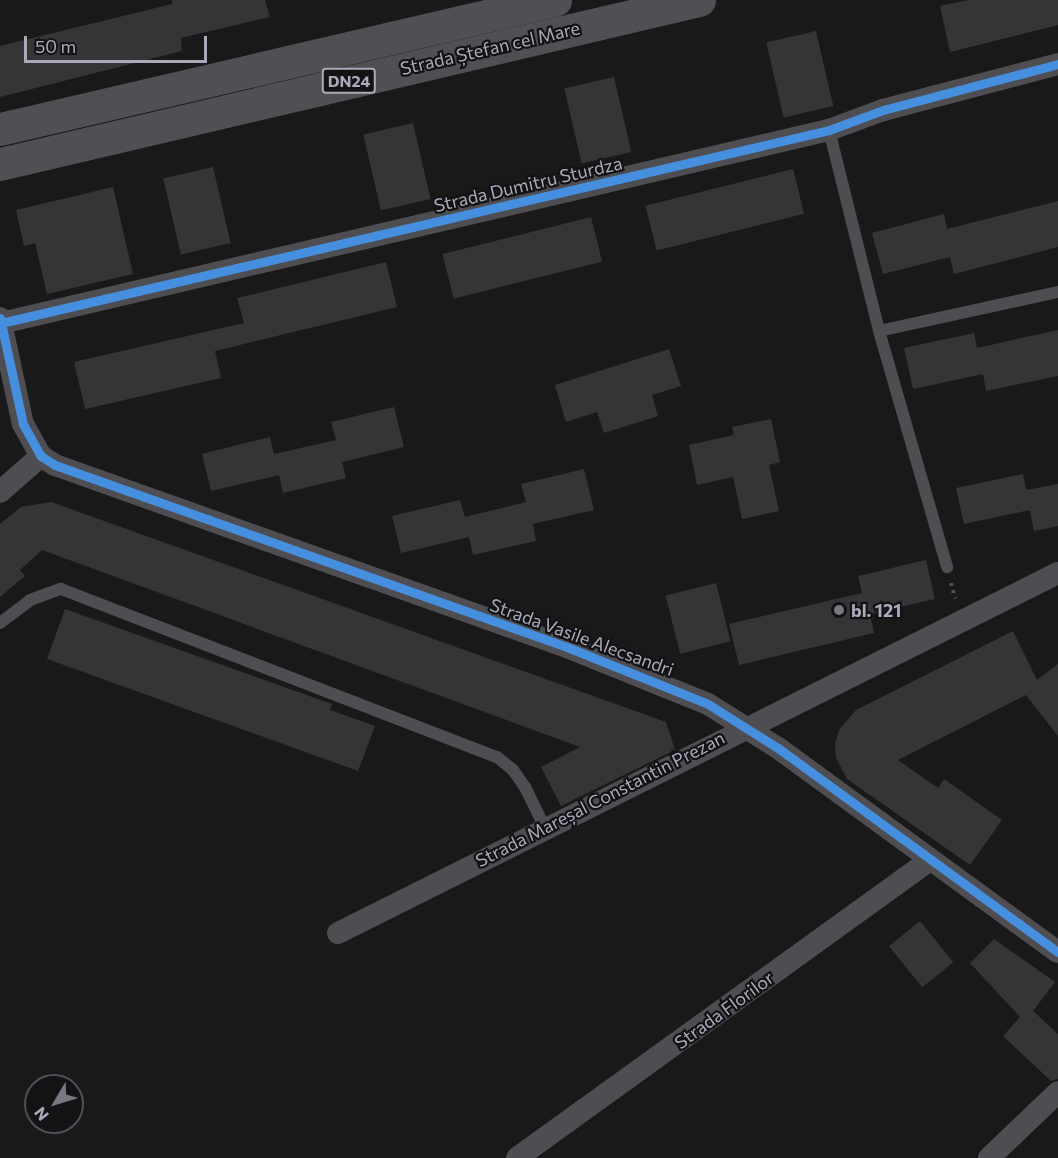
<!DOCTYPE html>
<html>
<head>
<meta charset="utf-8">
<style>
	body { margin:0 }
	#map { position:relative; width:1058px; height:1158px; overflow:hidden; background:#191919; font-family:Commissioner,sans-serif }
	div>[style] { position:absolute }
	.building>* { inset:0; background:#353537; transform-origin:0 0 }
	.path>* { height:4px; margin-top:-2px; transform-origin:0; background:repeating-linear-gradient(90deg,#4f4f54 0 3px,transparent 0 7.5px) }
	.service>* { height:12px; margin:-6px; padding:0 6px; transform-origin:6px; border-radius:6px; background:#4d4d52 }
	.minor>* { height:22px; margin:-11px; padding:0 11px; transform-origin:11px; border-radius:11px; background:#4d4d52 }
	.primary>* { height:33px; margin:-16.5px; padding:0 16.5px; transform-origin:16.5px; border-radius:16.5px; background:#4f4f54 }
	.cycleway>* { height:9px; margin:-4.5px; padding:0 4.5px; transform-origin:4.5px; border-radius:4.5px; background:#468fdf }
	.dots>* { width:16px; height:16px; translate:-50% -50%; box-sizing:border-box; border:3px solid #131315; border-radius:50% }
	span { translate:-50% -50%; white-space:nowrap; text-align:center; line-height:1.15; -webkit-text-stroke:4.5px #131315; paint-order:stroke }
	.shield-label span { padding:2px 4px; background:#131315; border:2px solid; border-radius:4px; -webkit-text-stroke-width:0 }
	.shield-label { font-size:16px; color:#aaabba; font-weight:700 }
	.street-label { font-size:18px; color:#aaabba }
	.poi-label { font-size:18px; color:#aaabba; font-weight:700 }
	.left { translate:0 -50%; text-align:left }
	.north { position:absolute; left:24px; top:1074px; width:60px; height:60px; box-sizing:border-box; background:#131315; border:2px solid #4f5057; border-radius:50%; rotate:232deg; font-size:16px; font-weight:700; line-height:24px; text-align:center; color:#aaabba }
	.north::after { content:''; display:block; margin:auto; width:21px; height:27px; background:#777882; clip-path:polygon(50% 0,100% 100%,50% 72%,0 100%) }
	.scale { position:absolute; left:24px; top:36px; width:183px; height:27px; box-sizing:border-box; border:3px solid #aaabba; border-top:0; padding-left:8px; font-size:18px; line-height:21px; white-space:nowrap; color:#aaabba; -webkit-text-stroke:4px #131315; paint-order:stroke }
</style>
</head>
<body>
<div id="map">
	<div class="building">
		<div style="clip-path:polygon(172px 0,265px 0,270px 17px,181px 38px,182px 51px,0 97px,0 46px,172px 4px)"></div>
		<div style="clip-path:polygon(968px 0,1058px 0,1058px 25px,950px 52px,940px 6px)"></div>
		<div style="left:816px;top:31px;width:77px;height:51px;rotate:77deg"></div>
		<div style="left:614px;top:77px;width:77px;height:51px;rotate:77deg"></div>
		<div style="left:413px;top:123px;width:78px;height:51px;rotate:77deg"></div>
		<div style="left:213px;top:167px;width:78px;height:51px;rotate:77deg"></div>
		<div style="left:793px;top:169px;width:46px;height:152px;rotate:76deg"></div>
		<div style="clip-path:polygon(113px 187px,133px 274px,47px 294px,35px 243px,24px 246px,16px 210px)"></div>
		<div style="clip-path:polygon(1058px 201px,1058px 247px,954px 274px,950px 257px,883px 274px,872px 233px,944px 214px,947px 229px)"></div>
		<div style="left:591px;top:217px;width:46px;height:153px;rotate:76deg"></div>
		<div style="clip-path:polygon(386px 262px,397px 307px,215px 351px,221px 378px,85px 409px,74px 362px,244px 323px,237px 298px)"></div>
		<div style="clip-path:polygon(1058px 330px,1058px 376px,986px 391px,983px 374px,913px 389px,904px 348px,974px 333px,977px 348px)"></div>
		<div style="clip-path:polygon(669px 349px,681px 386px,652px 395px,658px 416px,604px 433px,597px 412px,566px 422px,555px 385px)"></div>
		<div style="clip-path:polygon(394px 407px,404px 447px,342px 462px,346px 478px,283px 493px,279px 475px,211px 491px,202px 454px,270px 437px,274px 454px,336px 440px,331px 422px)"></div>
		<div style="clip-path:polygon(771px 419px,780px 462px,769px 465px,779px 511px,742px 519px,733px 477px,697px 485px,689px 445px,734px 435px,732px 427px)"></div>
		<div style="clip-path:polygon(584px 469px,594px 510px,533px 524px,536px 541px,473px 555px,469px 537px,401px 553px,392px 516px,460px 500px,465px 517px,526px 502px,521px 484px)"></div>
		<div style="clip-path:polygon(1023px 474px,1026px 490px,1058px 484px,1058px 526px,1034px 531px,1030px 510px,964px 524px,956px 488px)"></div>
		<div style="clip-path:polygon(51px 502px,666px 722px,675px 750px,561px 806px,541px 767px,580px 747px,42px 550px,20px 570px,25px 576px,0 597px,0 524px,21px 507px)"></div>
		<div style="clip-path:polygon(926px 560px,935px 599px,870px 614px,874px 633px,739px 665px,729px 624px,862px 593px,858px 576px)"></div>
		<div style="left:716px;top:583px;width:60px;height:52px;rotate:76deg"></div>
		<div style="clip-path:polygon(65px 609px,332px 704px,330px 710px,375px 726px,358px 771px,47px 659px)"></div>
		<div style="clip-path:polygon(1013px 631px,1037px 680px,1058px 664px,1058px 736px,1026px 695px,898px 760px,938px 788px,944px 779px,1002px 820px,970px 865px,847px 779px,836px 758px,835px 744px,839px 730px,856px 710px)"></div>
		<div style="left:920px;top:921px;width:53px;height:40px;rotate:51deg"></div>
		<div style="clip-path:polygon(994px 939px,1055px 982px,1033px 1011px,1058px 1034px,1058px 1079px,1051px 1081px,1003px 1036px,1020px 1017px,970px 963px)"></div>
	</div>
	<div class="path">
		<div style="left:951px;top:583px;width:16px;rotate:75deg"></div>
	</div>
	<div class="service">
		<div style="left:829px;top:130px;width:207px;rotate:76deg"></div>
		<div style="left:879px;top:331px;width:246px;rotate:73.9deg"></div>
		<div style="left:879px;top:331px;width:183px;rotate:-12.3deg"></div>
		<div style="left:0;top:623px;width:38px;rotate:-37deg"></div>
		<div style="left:30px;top:600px;width:33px;rotate:-20deg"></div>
		<div style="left:61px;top:589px;width:467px;rotate:21.1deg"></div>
		<div style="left:497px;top:757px;width:21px;rotate:39deg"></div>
		<div style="left:513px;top:770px;width:21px;rotate:55deg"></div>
		<div style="left:525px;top:787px;width:43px;rotate:64deg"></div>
	</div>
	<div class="minor">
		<div style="left:0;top:318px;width:108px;rotate:77.8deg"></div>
		<div style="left:23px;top:424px;width:37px;rotate:61deg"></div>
		<div style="left:41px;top:456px;width:17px;rotate:33deg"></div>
		<div style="left:55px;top:465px;width:543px;rotate:19.57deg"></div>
		<div style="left:567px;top:647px;width:152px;rotate:22deg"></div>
		<div style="left:708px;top:704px;width:83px;rotate:32.2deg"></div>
		<div style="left:778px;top:748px;width:346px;rotate:36.1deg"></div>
		<div style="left:1px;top:323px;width:850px;rotate:-13.12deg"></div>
		<div style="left:829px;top:130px;width:58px;rotate:-20.3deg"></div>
		<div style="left:883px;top:110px;width:181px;rotate:-14.7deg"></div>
		<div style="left:0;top:492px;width:55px;rotate:-41.3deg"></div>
		<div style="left:338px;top:933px;width:805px;rotate:-26.57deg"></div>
		<div style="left:517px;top:1158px;width:509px;rotate:-35.81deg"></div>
		<div style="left:989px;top:1158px;width:95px;rotate:-43.7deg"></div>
	</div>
	<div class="primary">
		<div style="left:0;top:129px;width:570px;rotate:-13.09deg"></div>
		<div style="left:0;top:164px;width:718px;rotate:-13.2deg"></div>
	</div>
	<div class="cycleway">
		<div style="left:0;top:318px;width:108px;rotate:77.8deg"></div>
		<div style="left:23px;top:424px;width:37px;rotate:61deg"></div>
		<div style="left:41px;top:456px;width:17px;rotate:33deg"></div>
		<div style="left:55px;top:465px;width:543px;rotate:19.57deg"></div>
		<div style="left:567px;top:647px;width:152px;rotate:22deg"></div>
		<div style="left:708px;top:704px;width:83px;rotate:32.2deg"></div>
		<div style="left:778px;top:748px;width:346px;rotate:36.1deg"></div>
		<div style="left:1px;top:323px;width:850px;rotate:-13.12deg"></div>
		<div style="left:829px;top:130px;width:58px;rotate:-20.3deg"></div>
		<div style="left:883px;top:110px;width:181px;rotate:-14.7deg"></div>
	</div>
	<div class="dots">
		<div style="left:839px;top:610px;background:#777882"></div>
	</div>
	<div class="shield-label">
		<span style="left:349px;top:81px">DN24</span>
	</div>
	<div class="street-label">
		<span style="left:490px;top:48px;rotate:-13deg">Strada Ștefan cel Mare</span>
		<span style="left:528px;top:184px;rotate:-13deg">Strada Dumitru Sturdza</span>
		<span style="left:582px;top:637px;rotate:20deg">Strada Vasile Alecsandri</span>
		<span style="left:600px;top:799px;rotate:-27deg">Strada Mareșal Constantin Prezan</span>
		<span style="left:724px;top:1010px;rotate:-36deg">Strada Florilor</span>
	</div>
	<div class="poi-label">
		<span class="left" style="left:851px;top:610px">bl. 121</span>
	</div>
	<div class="north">N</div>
	<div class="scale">50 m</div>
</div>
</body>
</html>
